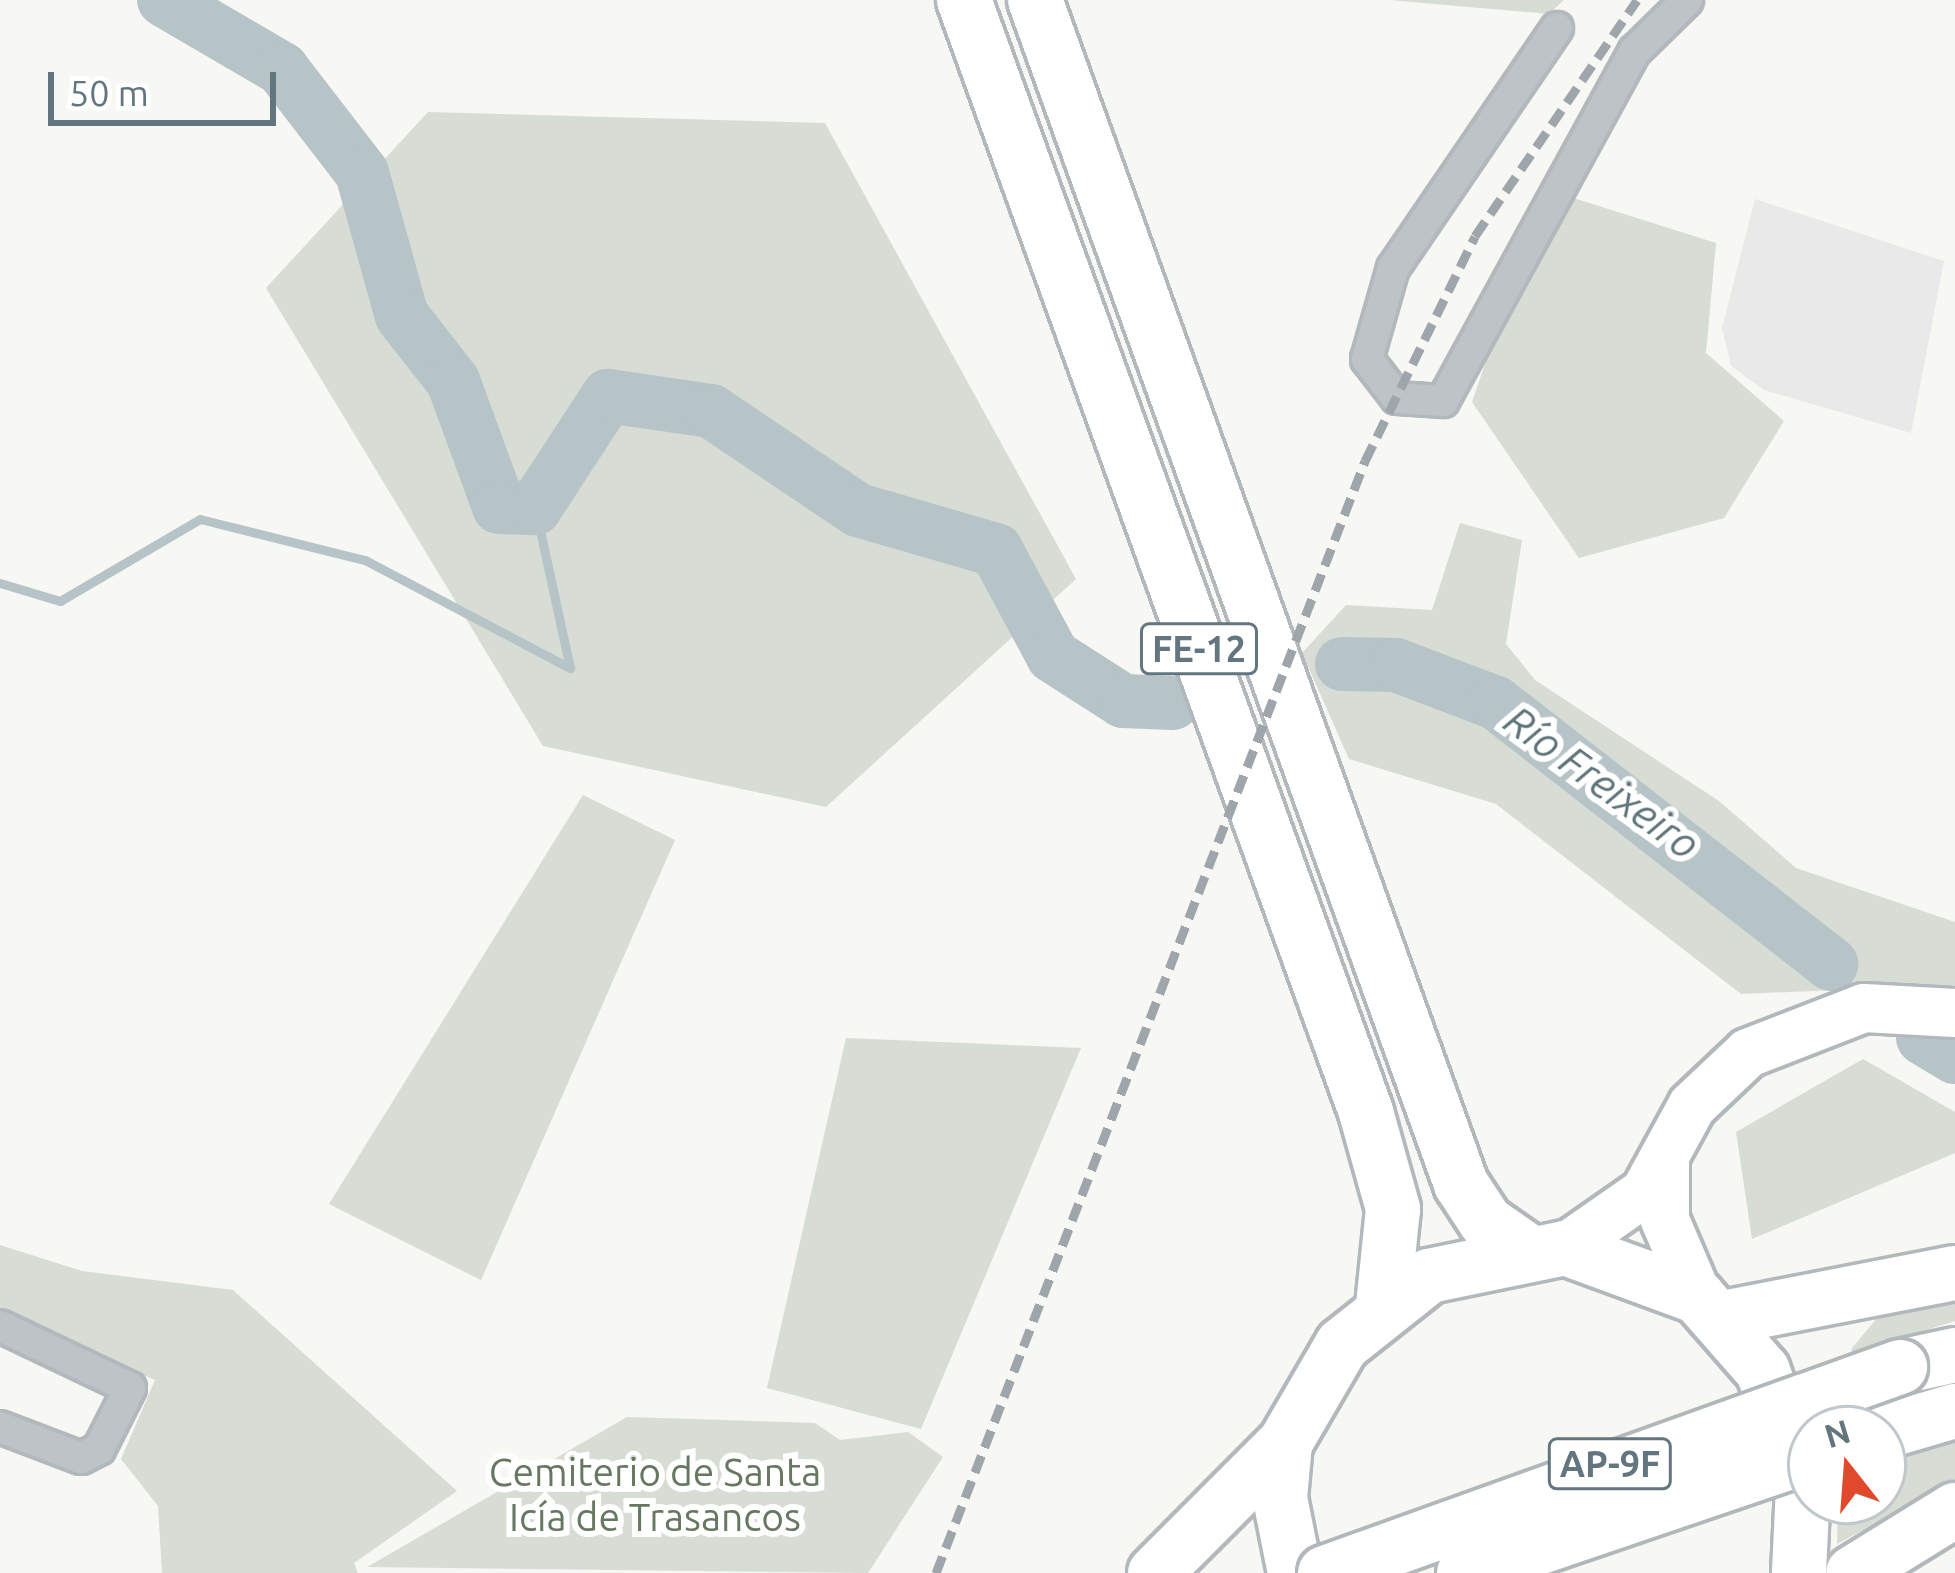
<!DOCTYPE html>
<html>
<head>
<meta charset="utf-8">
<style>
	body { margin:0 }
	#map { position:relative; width:1955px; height:1573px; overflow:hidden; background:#f7f7f4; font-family:Ubuntu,sans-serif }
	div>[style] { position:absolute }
	.built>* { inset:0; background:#e8e9e8 }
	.green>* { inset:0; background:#d7dcd4 }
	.stream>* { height:9px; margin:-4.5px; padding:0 4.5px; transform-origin:4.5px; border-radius:4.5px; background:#b6c3c7 }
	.river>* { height:54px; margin:-27px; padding:0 27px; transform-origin:27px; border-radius:27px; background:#b6c3c7 }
	.roads { filter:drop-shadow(3px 0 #b2b8bb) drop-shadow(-3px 0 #b2b8bb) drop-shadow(0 3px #b2b8bb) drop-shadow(0 -3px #b2b8bb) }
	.street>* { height:30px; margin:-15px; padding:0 15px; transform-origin:15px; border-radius:15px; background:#bec3c7 }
	.primary>* { height:48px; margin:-24px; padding:0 24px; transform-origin:24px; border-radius:24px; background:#fff }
	.highway>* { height:54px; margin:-27px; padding:0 27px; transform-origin:27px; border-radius:27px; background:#fff }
	.rail>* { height:9px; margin-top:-4.5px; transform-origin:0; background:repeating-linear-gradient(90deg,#9ea6ab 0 18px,transparent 0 27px) }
	.bridges { filter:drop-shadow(3px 0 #b2b7ba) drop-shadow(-3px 0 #b2b7ba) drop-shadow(0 3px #b2b7ba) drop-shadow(0 -3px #b2b7ba) }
	.highway-bridge>* { height:54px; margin:-27px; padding:0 27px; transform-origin:27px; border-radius:27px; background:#fff }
	span { translate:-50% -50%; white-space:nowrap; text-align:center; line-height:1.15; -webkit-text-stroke:12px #fff; paint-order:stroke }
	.shield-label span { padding:3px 9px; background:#fff; border:3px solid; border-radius:9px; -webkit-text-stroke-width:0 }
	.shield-label { font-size:36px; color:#63757f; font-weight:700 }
	.park-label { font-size:39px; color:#677762 }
	.water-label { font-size:42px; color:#5e747a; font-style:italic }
	.north { position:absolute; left:1787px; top:1405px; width:120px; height:120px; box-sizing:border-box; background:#fff; border:3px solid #c1c8cc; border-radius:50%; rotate:343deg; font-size:33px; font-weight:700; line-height:48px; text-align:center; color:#63757f }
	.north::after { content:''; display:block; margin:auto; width:42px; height:54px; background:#e0492c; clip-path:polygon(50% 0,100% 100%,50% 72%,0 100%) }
	.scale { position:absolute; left:48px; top:72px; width:228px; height:54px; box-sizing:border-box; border:6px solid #63757f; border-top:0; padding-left:15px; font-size:36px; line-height:42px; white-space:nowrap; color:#63757f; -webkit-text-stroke:9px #fff; paint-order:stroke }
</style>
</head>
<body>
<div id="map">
	<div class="built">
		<div style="clip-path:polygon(1755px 199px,1944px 261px,1911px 433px,1764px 390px,1731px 366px,1722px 328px)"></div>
	</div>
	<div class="green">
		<div style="clip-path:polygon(1389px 0,1564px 0,1549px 14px)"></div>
		<div style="clip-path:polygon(428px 112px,825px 123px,1076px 579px,826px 807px,543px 746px,266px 288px)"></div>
		<div style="clip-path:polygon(1545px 189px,1716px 243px,1706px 353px,1784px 421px,1724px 518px,1579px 558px,1472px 402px)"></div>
		<div style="clip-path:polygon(1460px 523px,1522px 540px,1506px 644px,1535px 680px,1719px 801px,1796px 868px,1955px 922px,1955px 985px,1741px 994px,1496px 804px,1349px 759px,1302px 653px,1346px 605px,1432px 610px)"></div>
		<div style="clip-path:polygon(583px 795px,675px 840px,481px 1280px,329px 1204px)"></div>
		<div style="clip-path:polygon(846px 1038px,1081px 1048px,921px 1429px,767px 1388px)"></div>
		<div style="clip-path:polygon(1863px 1059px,1955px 1112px,1955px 1153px,1752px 1239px,1736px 1132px)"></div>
		<div style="clip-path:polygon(0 1245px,82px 1271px,233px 1290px,457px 1491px,354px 1563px,358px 1573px,162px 1573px,158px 1506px,121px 1459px,155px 1380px,0 1312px)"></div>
		<div style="clip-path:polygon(1955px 1287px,1955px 1321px,1897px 1339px,1914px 1422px,1955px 1436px,1955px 1481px,1837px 1544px,1838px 1501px,1883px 1501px,1883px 1429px,1836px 1429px,1852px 1348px,1888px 1305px)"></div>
		<div style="clip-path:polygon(627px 1417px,815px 1423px,840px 1440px,908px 1432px,943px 1457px,868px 1573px,367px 1567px)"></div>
	</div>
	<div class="stream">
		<div style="left:0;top:583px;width:63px;rotate:16.7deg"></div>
		<div style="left:60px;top:601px;width:162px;rotate:-30.4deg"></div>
		<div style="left:200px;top:519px;width:170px;rotate:14deg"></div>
		<div style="left:365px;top:560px;width:232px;rotate:27.8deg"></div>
		<div style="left:570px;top:668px;width:164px;rotate:-102.3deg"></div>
	</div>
	<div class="river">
		<div style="left:164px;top:0;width:137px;rotate:30.3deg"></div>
		<div style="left:282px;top:69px;width:131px;rotate:52.4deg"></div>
		<div style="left:362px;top:173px;width:148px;rotate:74.4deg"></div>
		<div style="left:402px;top:316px;width:83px;rotate:51.9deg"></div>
		<div style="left:453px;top:381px;width:134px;rotate:69.9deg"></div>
		<div style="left:499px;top:507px;width:36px;rotate:2deg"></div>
		<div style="left:535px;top:508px;width:134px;rotate:-56.9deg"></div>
		<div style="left:608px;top:396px;width:104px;rotate:8.3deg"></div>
		<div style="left:711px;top:411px;width:177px;rotate:34deg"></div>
		<div style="left:858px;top:510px;width:144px;rotate:16.2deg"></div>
		<div style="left:996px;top:550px;width:120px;rotate:61.7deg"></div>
		<div style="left:1053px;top:656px;width:83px;rotate:32.7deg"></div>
		<div style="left:1123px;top:701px;width:50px;rotate:2.3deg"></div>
		<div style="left:1342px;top:664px;width:54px;rotate:1.1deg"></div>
		<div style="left:1396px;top:665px;width:107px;rotate:20.8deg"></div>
		<div style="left:1496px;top:703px;width:425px;rotate:37.9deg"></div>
		<div style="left:1923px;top:1038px;width:37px;rotate:31deg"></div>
	</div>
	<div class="roads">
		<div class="street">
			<div style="left:1557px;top:28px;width:291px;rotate:124.3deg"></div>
			<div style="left:1393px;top:268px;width:95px;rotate:105.9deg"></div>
			<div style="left:1367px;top:359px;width:49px;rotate:52.4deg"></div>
			<div style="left:1397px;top:398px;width:46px;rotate:3.7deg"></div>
			<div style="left:1443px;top:401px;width:399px;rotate:-61.3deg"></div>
			<div style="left:1635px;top:51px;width:73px;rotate:-44.4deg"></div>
			<div style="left:0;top:1326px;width:144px;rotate:25.5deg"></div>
			<div style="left:130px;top:1388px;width:68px;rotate:116.9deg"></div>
			<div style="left:99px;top:1449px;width:20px;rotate:153deg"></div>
			<div style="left:81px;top:1458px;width:87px;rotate:-159.1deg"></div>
		</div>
		<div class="primary">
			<div style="left:1665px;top:1163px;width:57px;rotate:90deg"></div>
			<div style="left:1665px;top:1220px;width:84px;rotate:66.8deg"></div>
			<div style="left:1565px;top:1248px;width:98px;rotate:-35deg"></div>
			<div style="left:1645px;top:1192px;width:98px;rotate:-61.3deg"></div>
			<div style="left:1692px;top:1106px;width:77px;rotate:-43.4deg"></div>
			<div style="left:1748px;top:1053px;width:124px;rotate:-21.2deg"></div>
			<div style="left:1864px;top:1008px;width:91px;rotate:3.1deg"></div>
		</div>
		<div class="highway">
			<div style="left:964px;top:0;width:1182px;rotate:70.12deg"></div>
			<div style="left:1366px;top:1112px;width:101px;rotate:74.4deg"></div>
			<div style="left:1393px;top:1209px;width:97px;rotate:95.9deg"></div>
			<div style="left:1035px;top:0;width:1258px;rotate:70.21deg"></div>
			<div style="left:1461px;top:1184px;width:45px;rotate:56.7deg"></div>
			<div style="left:1486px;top:1222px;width:49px;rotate:35deg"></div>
			<div style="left:1723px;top:1318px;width:236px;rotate:-11deg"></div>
			<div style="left:1900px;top:1367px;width:56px;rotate:-12.3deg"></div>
			<div style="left:1883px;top:1432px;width:75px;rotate:-16.3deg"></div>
			<div style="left:1155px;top:1573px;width:184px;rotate:-45deg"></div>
			<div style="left:1295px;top:1573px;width:76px;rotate:-101.3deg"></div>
			<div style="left:1280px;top:1498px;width:55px;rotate:-84.8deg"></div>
			<div style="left:1285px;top:1443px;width:113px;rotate:-59.8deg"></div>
			<div style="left:1342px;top:1345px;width:111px;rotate:-38.4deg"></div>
			<div style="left:1429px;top:1276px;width:139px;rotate:-11.6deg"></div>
			<div style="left:1565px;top:1248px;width:142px;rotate:20.2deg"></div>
			<div style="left:1698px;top:1297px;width:98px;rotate:48.7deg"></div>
			<div style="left:1763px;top:1371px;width:123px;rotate:71deg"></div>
			<div style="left:1803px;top:1487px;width:86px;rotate:92.7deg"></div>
			<div style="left:1853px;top:1573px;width:120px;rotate:-31.7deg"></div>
		</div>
	</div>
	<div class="rail">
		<div style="left:936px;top:1573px;width:1192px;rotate:-68.9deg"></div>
		<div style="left:1365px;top:461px;width:250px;rotate:-63.9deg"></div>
		<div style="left:1475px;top:236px;width:286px;rotate:-55.5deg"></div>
	</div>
	<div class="bridges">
		<div class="highway-bridge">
			<div style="left:1325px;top:1573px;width:611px;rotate:-19.71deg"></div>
			<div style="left:1464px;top:1573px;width:367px;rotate:-18.8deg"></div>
		</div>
	</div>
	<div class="shield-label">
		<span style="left:1199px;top:649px">FE-12</span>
		<span style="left:1610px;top:1464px">AP-9F</span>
	</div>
	<div class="park-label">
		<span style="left:655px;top:1495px">Cemiterio de Santa<br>Icía de Trasancos</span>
	</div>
	<div class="water-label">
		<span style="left:1602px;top:782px;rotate:36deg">Río Freixeiro</span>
	</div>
	<div class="north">N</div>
	<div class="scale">50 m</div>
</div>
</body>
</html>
